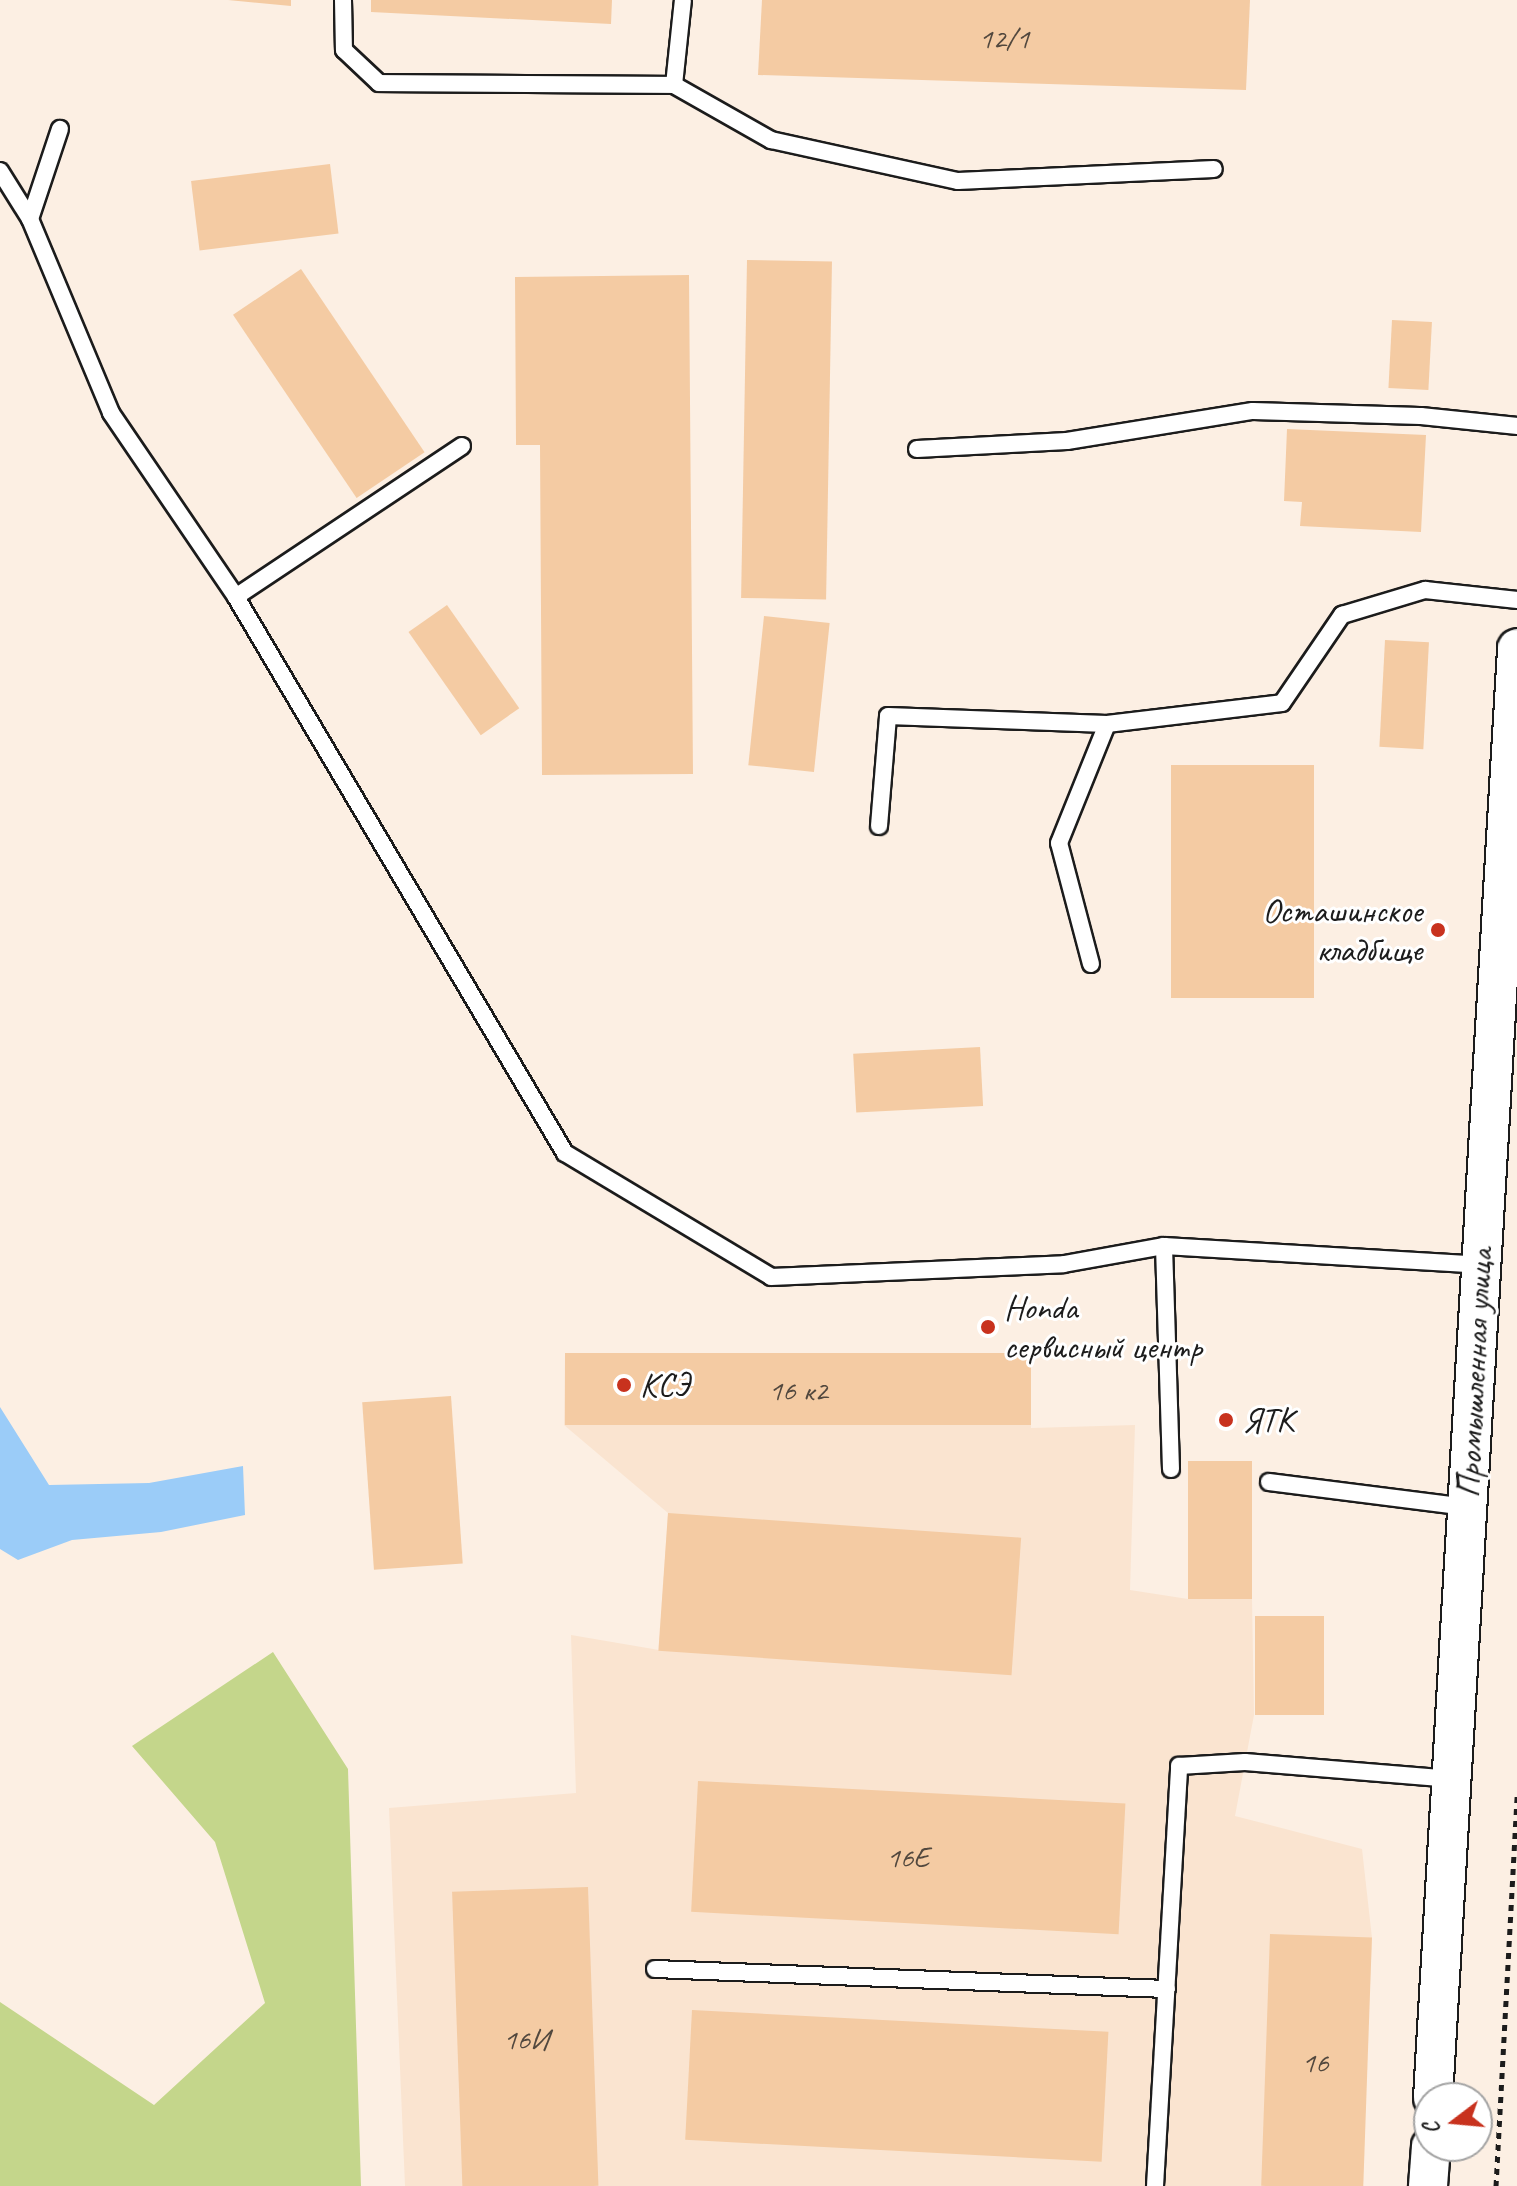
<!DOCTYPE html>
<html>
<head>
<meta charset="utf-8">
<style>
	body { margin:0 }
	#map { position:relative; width:1517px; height:2186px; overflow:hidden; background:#fcefe3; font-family:Caveat,sans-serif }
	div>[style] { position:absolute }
	.built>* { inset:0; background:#fae4d0 }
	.green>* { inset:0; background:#c4d68b }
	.water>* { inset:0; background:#9bccf8 }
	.building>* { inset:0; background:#f4cba3; transform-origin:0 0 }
	.path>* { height:5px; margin-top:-2.5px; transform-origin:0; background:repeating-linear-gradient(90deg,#1c1c1c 0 6px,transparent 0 12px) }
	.roads { filter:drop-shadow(2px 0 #1c1c1c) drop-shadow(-2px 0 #1c1c1c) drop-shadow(0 2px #1c1c1c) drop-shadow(0 -2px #1c1c1c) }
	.service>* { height:16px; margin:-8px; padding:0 8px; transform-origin:8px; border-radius:8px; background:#fff }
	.tertiary>* { height:38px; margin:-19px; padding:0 19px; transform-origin:19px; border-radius:19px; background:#fff }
	.dots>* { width:22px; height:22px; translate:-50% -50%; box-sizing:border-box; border:4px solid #fff; border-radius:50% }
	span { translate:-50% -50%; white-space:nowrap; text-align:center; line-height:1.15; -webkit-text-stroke:6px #fff; paint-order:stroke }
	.number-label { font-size:30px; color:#52483e }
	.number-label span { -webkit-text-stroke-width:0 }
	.poi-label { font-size:34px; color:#1c1c1c }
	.right { translate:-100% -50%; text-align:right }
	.left { translate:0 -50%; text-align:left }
	.street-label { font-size:34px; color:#1c1c1c }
	.north { position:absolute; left:1413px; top:2082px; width:80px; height:80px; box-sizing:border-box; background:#fff; border:2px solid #a4a4a4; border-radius:50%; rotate:254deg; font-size:22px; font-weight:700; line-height:32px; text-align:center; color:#1c1c1c }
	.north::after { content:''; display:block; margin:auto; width:28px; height:36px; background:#c8321e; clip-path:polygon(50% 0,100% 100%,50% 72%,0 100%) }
</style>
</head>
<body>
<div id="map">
	<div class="built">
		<div style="clip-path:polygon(565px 1353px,1031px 1355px,1031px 1428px,1135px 1425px,1130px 1590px,1188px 1599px,1252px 1599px,1254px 1715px,1235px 1816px,1362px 1849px,1372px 1938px,1361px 2186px,405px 2186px,389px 1808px,576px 1793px,571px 1635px,659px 1650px,668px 1513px,564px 1425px)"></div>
	</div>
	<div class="green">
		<div style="clip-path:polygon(273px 1652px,348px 1769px,361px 2186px,0 2186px,0 2002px,154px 2105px,265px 2003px,215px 1842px,132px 1746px)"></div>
	</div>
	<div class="water">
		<div style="clip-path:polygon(0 1407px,49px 1485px,149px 1483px,243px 1466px,245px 1515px,161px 1532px,72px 1540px,18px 1560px,0 1549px)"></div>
	</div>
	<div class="building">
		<div style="clip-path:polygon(228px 0,291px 0,291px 6px)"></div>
		<div style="clip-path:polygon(371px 0,612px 0,611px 24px,371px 12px)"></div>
		<div style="clip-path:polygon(762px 0,1250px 0,1246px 90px,758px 75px)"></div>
		<div style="left:330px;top:164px;width:70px;height:140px;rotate:83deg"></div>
		<div style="left:747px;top:260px;width:85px;height:338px;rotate:1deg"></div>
		<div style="left:301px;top:269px;width:221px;height:82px;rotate:56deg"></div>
		<div style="clip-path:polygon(689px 275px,693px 774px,542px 775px,540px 445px,516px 445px,515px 277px)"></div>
		<div style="left:1392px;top:320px;width:40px;height:68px;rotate:3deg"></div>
		<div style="clip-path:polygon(1287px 429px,1426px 435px,1421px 532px,1300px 526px,1302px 502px,1284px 501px)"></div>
		<div style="left:447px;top:605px;width:126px;height:47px;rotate:55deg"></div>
		<div style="left:764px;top:616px;width:66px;height:150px;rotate:6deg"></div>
		<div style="left:1385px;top:640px;width:44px;height:107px;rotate:3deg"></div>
		<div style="left:1171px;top:765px;width:143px;height:233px"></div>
		<div style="left:980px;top:1047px;width:59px;height:127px;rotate:87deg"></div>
		<div style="left:565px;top:1353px;width:466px;height:72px"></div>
		<div style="left:451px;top:1396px;width:168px;height:89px;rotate:86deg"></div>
		<div style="left:1188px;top:1461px;width:64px;height:138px"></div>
		<div style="left:668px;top:1513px;width:354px;height:138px;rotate:4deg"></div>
		<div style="left:1255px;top:1616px;width:69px;height:99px"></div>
		<div style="left:698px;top:1781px;width:428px;height:131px;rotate:3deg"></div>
		<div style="left:588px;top:1887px;width:299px;height:136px;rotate:88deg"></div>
		<div style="left:1270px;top:1934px;width:102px;height:252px;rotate:2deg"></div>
		<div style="left:692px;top:2010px;width:417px;height:130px;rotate:3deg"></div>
	</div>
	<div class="path">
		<div style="left:1496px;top:2186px;width:390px;rotate:-86.9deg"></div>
	</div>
	<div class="roads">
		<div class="service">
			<div style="left:343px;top:0;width:50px;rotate:88.9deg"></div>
			<div style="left:344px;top:50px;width:48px;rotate:43.3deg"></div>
			<div style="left:379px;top:83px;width:295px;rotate:0.4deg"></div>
			<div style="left:674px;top:85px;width:85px;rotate:-84deg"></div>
			<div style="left:674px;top:85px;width:112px;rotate:29.6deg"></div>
			<div style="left:771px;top:140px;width:191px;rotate:12.4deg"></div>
			<div style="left:958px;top:181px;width:256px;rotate:-2.7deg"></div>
			<div style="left:0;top:171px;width:57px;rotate:58deg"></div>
			<div style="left:30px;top:219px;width:210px;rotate:67.3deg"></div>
			<div style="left:111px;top:413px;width:222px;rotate:55.8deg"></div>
			<div style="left:30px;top:219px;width:95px;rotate:-71.6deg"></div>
			<div style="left:462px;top:446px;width:272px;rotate:146.3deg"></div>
			<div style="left:236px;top:597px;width:646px;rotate:59.39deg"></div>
			<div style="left:565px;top:1153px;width:240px;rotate:31deg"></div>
			<div style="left:771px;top:1277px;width:293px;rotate:-2.5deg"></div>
			<div style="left:1064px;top:1264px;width:102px;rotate:-10.2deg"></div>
			<div style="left:917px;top:449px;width:150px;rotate:-3.1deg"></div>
			<div style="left:1067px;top:441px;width:188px;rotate:-9.2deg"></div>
			<div style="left:1253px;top:411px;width:168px;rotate:1.7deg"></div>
			<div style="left:1421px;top:416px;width:97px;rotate:5.9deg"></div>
			<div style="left:879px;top:826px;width:110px;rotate:-85.3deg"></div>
			<div style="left:888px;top:716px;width:219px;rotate:2.1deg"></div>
			<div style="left:1107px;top:724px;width:176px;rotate:-6.8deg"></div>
			<div style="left:1282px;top:703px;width:107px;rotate:-55.7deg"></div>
			<div style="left:1342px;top:615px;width:87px;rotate:-16.8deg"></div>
			<div style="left:1425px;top:590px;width:93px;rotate:6.2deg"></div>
			<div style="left:1091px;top:964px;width:125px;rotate:-104.8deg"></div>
			<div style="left:1059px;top:843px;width:128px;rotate:-68deg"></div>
			<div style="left:1171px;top:1469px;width:223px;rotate:-91.8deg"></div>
			<div style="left:1164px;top:1246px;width:317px;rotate:3.4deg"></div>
			<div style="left:1269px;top:1482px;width:199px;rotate:7.2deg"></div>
			<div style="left:655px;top:1969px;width:512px;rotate:2.24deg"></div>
			<div style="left:1155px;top:2186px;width:421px;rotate:-86.7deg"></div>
			<div style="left:1179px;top:1766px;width:66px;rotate:-3.5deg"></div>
			<div style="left:1245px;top:1762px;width:208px;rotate:4.7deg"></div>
		</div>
		<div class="tertiary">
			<div style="left:1433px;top:2098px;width:1452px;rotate:-86.68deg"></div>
			<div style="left:1428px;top:2186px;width:40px;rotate:-85.7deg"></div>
		</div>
	</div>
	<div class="dots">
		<div style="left:1438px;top:930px;background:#c8321e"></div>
		<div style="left:988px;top:1327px;background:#c8321e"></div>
		<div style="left:624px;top:1385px;background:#c8321e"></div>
		<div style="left:1226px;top:1420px;background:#c8321e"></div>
	</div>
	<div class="number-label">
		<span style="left:1004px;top:38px">12/1</span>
		<span style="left:798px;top:1390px">16 к2</span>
		<span style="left:908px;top:1857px">16Е</span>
		<span style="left:526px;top:2039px">16И</span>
		<span style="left:1315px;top:2062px">16</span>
	</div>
	<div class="poi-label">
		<span class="right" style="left:1422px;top:930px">Осташинское<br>кладбище</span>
		<span class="left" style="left:1004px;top:1327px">Honda<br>сервисный центр</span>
		<span class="left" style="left:640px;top:1385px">КСЭ</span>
		<span class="left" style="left:1242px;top:1420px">ЯТК</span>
	</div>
	<div class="street-label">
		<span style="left:1474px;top:1373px;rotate:-87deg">Промышленная улица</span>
	</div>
	<div class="north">С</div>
</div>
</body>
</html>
